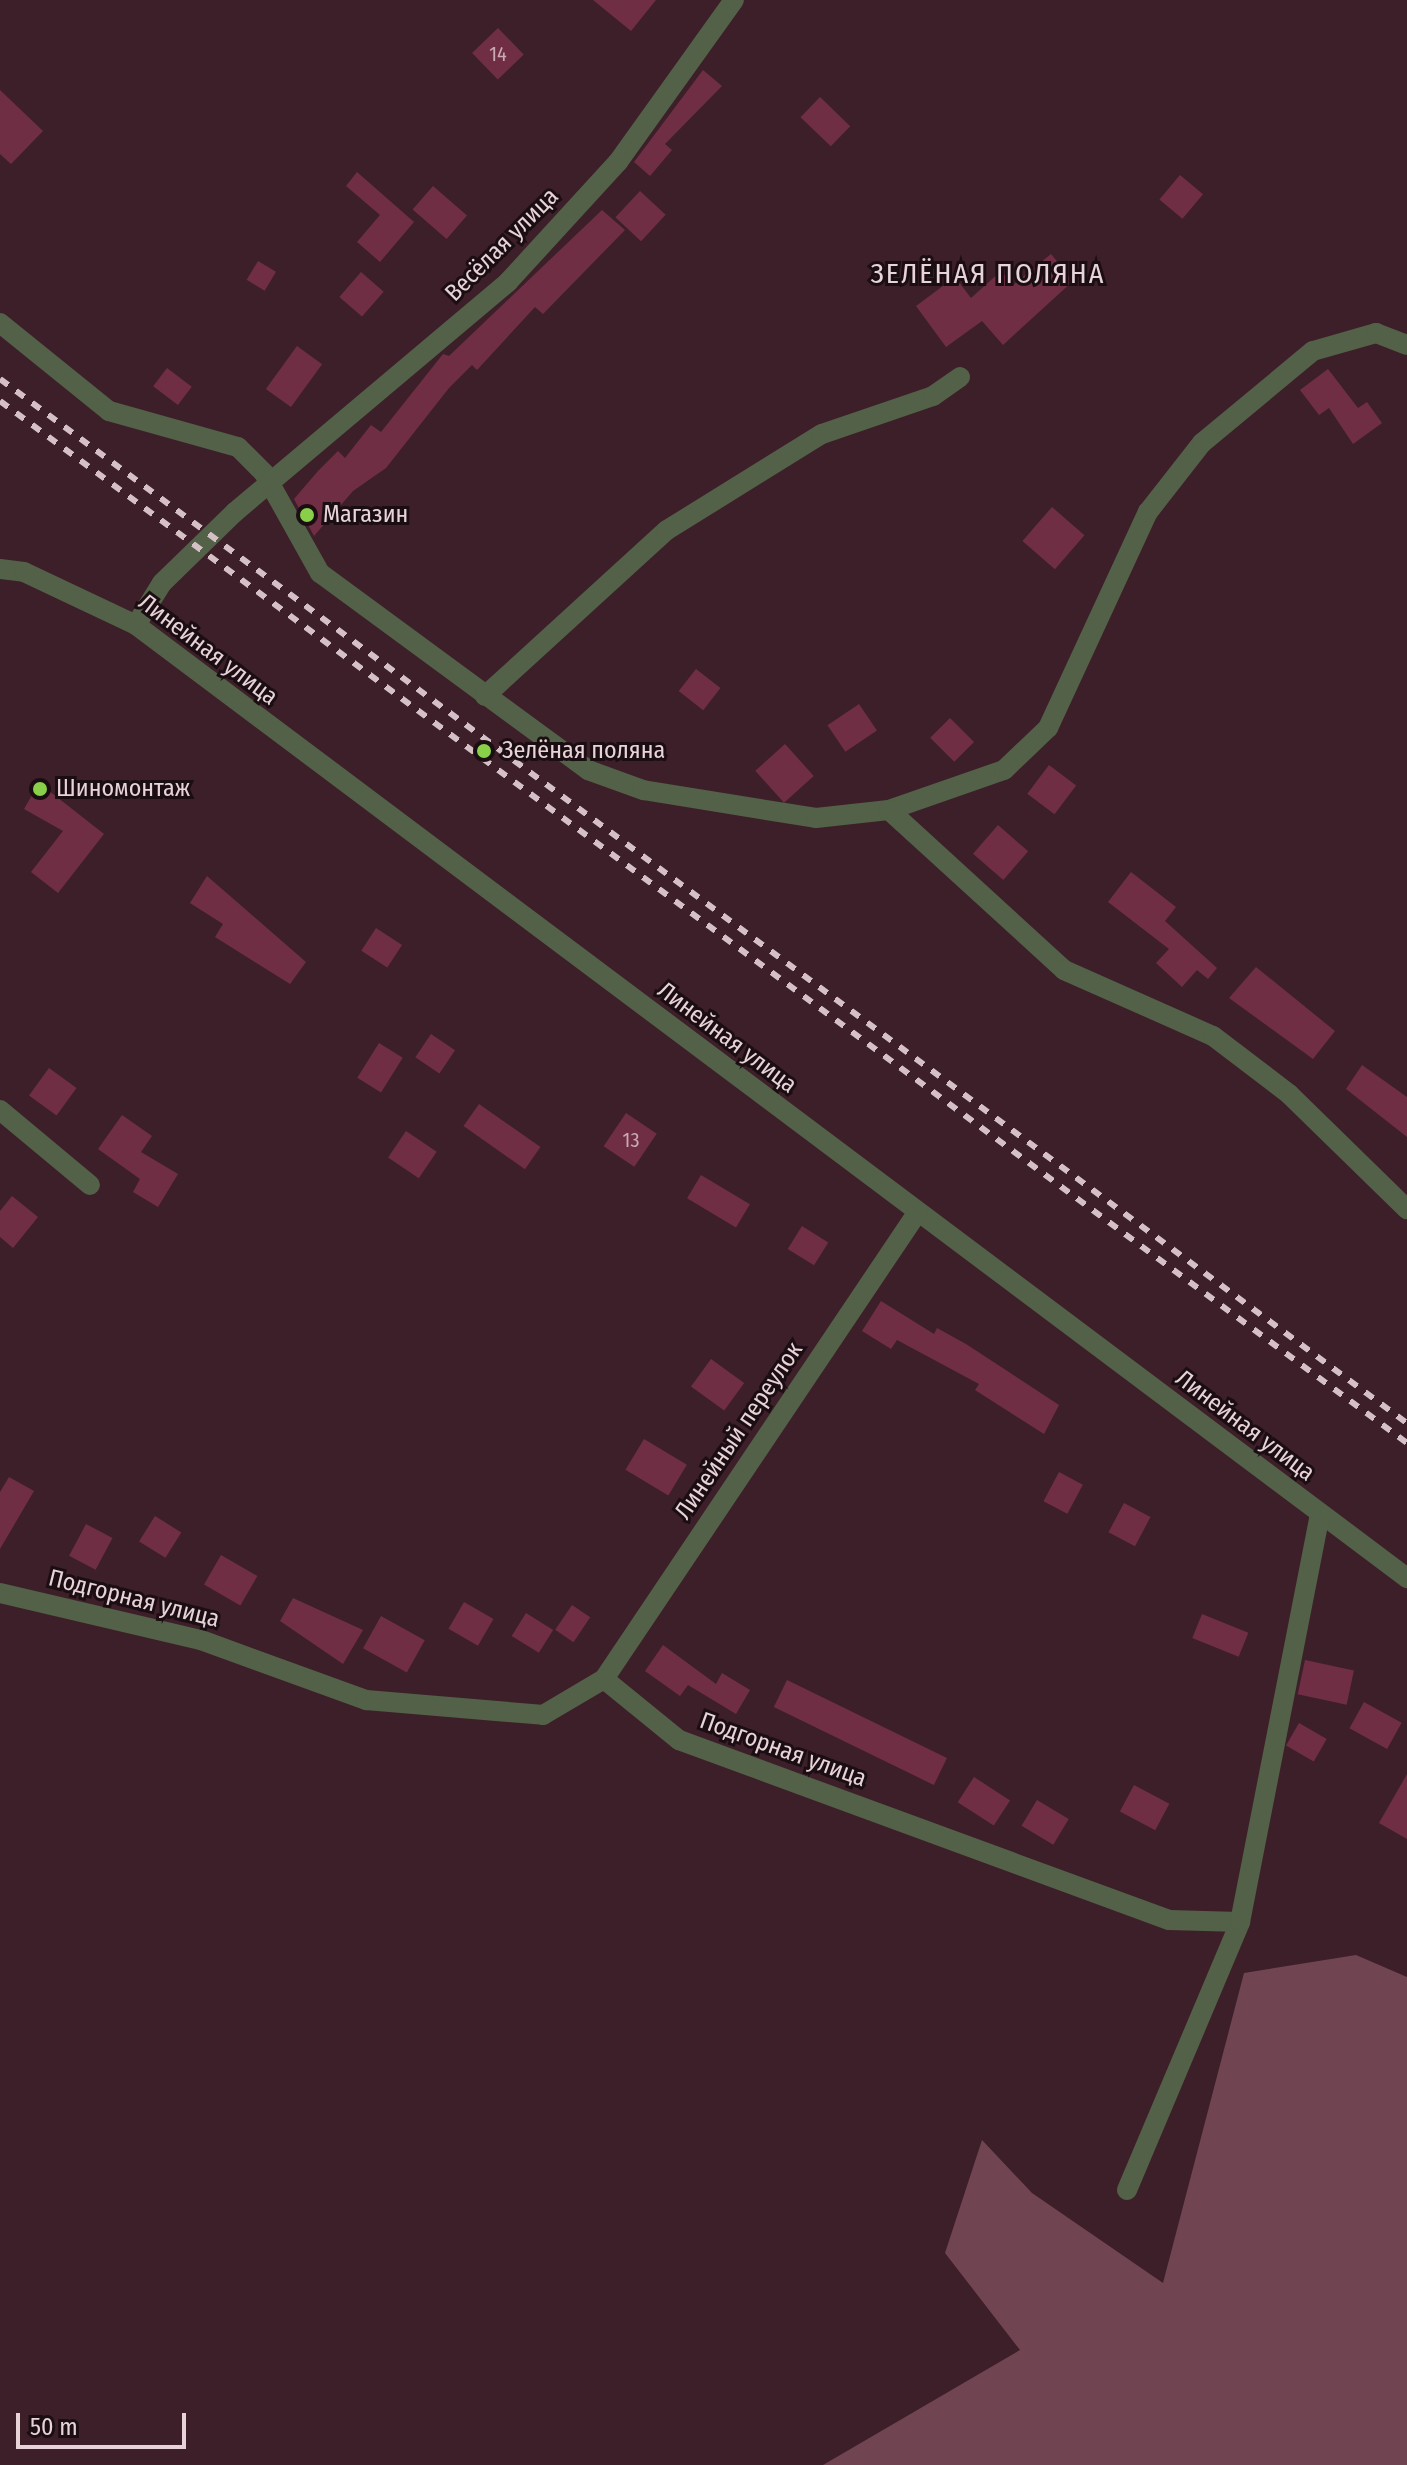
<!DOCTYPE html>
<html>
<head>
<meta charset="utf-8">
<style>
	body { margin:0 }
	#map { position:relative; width:1407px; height:2465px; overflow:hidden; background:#3d1f29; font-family:"Fira Sans Condensed",sans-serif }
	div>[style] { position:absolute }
	.green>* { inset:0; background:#714452 }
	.building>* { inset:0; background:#702e45; transform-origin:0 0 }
	.minor>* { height:20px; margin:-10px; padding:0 10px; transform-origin:10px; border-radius:10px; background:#526147 }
	.rail>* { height:6px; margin-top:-3px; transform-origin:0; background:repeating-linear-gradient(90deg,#d5c0c6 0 10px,transparent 0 20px) }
	.dots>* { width:22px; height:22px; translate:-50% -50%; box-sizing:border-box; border:4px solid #1b0e12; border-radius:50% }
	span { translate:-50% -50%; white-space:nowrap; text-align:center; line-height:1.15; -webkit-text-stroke:6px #1b0e12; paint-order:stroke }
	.number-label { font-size:20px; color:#c9aab3 }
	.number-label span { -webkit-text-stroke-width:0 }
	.street-label { font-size:24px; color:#e7d3d8 }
	.poi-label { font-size:24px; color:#e7d3d8 }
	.left { translate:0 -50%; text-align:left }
	.quarter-label { font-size:28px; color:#e7d3d8; letter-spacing:2px }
	.scale { position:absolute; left:16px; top:2413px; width:170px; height:36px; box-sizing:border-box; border:4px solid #e7d3d8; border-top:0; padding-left:10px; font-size:24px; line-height:28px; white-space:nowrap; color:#e7d3d8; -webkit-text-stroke:6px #1b0e12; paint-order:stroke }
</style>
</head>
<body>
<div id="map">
	<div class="green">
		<div style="clip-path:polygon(1356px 1955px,1407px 1977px,1407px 2465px,823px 2465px,1020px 2350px,945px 2253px,982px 2140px,1032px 2193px,1163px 2283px,1244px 1973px)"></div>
	</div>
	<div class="building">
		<div style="clip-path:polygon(593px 0,656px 0,631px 31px)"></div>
		<div style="left:498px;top:28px;width:37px;height:36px;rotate:46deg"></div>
		<div style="clip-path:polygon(703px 70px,722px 86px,665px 144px,672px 150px,650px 176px,634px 162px)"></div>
		<div style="clip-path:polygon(0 90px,43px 131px,11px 164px,0 154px)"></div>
		<div style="left:820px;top:97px;width:42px;height:28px;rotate:44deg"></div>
		<div style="clip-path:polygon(357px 172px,414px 222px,380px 262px,357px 242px,380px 215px,346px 186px)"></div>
		<div style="left:1180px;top:175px;width:30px;height:32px;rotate:40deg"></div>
		<div style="left:433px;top:186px;width:45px;height:31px;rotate:41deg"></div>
		<div style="left:640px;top:191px;width:35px;height:36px;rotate:43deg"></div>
		<div style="clip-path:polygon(602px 210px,625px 230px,543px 314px,535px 307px,477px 370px,472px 365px,449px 388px,386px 468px,353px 491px,314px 536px,294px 499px,318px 471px,338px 451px,345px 458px,371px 425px,381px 432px,443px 354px,449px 356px)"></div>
		<div style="clip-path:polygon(1051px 254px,1073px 281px,1003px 345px,982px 321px,946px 347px,916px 306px,955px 277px,971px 298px,1001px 271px,1013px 285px)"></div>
		<div style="left:258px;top:261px;width:21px;height:22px;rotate:31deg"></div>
		<div style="left:361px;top:272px;width:30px;height:33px;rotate:41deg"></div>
		<div style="left:297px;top:346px;width:31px;height:53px;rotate:36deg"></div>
		<div style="left:167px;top:368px;width:31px;height:23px;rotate:37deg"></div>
		<div style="clip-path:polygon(1328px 369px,1358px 408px,1367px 402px,1382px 423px,1353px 444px,1329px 408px,1319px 415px,1300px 390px)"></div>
		<div style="left:1052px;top:507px;width:43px;height:45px;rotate:41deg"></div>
		<div style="left:696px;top:669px;width:31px;height:28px;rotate:38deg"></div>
		<div style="left:859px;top:704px;width:32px;height:38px;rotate:56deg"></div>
		<div style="left:950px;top:718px;width:34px;height:28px;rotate:45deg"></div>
		<div style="left:785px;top:744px;width:43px;height:40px;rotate:48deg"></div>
		<div style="left:1049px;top:765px;width:34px;height:36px;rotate:37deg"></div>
		<div style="clip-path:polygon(39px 783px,104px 834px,58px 893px,31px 872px,63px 831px,24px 809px)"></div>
		<div style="left:998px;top:825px;width:40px;height:38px;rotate:41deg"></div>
		<div style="clip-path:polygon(1131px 872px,1176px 907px,1165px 921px,1217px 968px,1208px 979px,1197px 970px,1182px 987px,1156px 963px,1169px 949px,1108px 902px)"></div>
		<div style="clip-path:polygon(207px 876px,306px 962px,290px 984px,215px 937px,223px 924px,190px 903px)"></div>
		<div style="left:376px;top:928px;width:31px;height:27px;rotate:33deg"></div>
		<div style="clip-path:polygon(1256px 967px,1335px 1031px,1313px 1059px,1229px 998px)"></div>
		<div style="left:431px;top:1034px;width:29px;height:28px;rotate:34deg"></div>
		<div style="left:379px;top:1043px;width:28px;height:41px;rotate:32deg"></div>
		<div style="clip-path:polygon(1362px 1065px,1407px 1097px,1407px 1137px,1346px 1089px)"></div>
		<div style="left:49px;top:1068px;width:34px;height:34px;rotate:36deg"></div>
		<div style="left:479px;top:1104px;width:75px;height:27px;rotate:35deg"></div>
		<div style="left:626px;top:1113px;width:37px;height:40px;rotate:34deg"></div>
		<div style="clip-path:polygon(122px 1115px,152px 1136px,141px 1152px,178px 1174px,158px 1207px,133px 1192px,140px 1179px,98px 1149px)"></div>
		<div style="left:406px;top:1131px;width:37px;height:32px;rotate:34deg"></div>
		<div style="left:701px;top:1175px;width:57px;height:27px;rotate:31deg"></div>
		<div style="clip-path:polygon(12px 1196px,38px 1217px,13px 1248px,0 1237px,0 1211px)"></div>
		<div style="left:802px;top:1226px;width:31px;height:27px;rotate:32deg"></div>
		<div style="clip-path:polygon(881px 1301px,934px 1334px,937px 1328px,966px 1344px,1059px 1405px,1044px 1434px,975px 1390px,979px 1384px,897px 1340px,891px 1349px,862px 1331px)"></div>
		<div style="left:711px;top:1359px;width:41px;height:34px;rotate:36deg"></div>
		<div style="left:644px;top:1439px;width:50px;height:36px;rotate:31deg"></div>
		<div style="left:1059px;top:1472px;width:27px;height:33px;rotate:28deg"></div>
		<div style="clip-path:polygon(9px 1477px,34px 1491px,0 1549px,0 1492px)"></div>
		<div style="left:1124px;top:1503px;width:30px;height:33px;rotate:28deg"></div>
		<div style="left:155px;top:1516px;width:31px;height:30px;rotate:32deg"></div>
		<div style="left:86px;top:1524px;width:30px;height:36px;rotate:28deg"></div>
		<div style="left:221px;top:1555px;width:42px;height:34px;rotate:30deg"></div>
		<div style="clip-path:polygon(293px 1598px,363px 1630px,343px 1664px,280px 1621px)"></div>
		<div style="left:464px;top:1602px;width:34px;height:31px;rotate:30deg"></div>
		<div style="left:572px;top:1605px;width:22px;height:30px;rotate:34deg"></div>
		<div style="left:526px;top:1613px;width:32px;height:27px;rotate:32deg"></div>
		<div style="left:1202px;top:1614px;width:50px;height:26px;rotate:22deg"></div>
		<div style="left:381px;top:1616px;width:50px;height:37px;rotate:29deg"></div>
		<div style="clip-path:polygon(663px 1645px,716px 1684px,722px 1673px,750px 1690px,736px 1714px,688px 1685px,680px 1696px,645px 1671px)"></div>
		<div style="left:1305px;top:1660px;width:50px;height:35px;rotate:12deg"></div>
		<div style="left:787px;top:1680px;width:178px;height:30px;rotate:26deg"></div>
		<div style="left:1364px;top:1702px;width:43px;height:30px;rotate:29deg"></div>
		<div style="left:1299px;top:1723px;width:32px;height:26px;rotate:30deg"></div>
		<div style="clip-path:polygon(1407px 1774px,1407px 1839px,1379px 1823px)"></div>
		<div style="left:974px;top:1777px;width:43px;height:30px;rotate:33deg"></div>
		<div style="left:1134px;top:1785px;width:40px;height:30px;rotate:28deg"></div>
		<div style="left:1037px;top:1800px;width:37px;height:30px;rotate:31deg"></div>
	</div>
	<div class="minor">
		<div style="left:0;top:323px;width:140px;rotate:38.9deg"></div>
		<div style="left:109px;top:411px;width:134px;rotate:15.6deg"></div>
		<div style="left:238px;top:447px;width:37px;rotate:45deg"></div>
		<div style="left:264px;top:473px;width:115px;rotate:60.8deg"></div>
		<div style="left:320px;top:573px;width:333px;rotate:36.3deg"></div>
		<div style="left:588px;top:770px;width:59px;rotate:20deg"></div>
		<div style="left:643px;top:790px;width:175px;rotate:9.2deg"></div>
		<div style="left:816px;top:818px;width:73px;rotate:-6.3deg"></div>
		<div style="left:889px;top:810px;width:122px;rotate:-19.2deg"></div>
		<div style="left:1004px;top:770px;width:61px;rotate:-43.7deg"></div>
		<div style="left:1048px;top:728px;width:238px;rotate:-65.2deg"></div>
		<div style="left:1148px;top:512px;width:88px;rotate:-52deg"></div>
		<div style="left:1202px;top:443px;width:144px;rotate:-39.7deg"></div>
		<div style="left:1313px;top:351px;width:66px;rotate:-15.9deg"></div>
		<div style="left:1376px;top:333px;width:33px;rotate:21deg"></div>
		<div style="left:0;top:569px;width:24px;rotate:7deg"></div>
		<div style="left:24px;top:572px;width:124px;rotate:25.3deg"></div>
		<div style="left:136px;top:625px;width:1589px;rotate:36.86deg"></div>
		<div style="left:136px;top:625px;width:49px;rotate:-58.2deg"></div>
		<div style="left:162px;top:583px;width:102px;rotate:-44.2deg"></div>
		<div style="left:235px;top:512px;width:357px;rotate:-40.1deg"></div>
		<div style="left:508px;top:282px;width:163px;rotate:-47.5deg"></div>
		<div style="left:618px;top:162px;width:199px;rotate:-54.4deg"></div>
		<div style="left:485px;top:696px;width:246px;rotate:-42.4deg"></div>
		<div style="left:667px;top:530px;width:182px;rotate:-31.8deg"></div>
		<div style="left:822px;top:434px;width:117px;rotate:-18.9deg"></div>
		<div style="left:933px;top:396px;width:33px;rotate:-35deg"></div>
		<div style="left:889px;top:810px;width:237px;rotate:42.4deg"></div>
		<div style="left:1064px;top:970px;width:163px;rotate:23.9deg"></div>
		<div style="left:1213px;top:1036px;width:96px;rotate:37.3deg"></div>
		<div style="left:1289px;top:1094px;width:165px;rotate:44.3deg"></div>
		<div style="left:0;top:1110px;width:117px;rotate:39.8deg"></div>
		<div style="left:0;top:1593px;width:206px;rotate:13.2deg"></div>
		<div style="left:201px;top:1640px;width:176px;rotate:20deg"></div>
		<div style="left:366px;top:1700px;width:178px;rotate:4.8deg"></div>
		<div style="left:543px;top:1715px;width:71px;rotate:-30.5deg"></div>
		<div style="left:604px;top:1679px;width:561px;rotate:-56.11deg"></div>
		<div style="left:604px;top:1679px;width:97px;rotate:39.1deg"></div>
		<div style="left:679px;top:1740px;width:522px;rotate:20.17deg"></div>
		<div style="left:1169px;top:1920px;width:71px;rotate:1.6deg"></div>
		<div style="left:1127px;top:2190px;width:291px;rotate:-67.1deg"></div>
		<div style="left:1240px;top:1922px;width:415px;rotate:-78.9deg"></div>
	</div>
	<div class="rail">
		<div style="left:0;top:379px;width:1752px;rotate:36.58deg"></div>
		<div style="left:0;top:401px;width:1751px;rotate:36.52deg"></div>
	</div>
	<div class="dots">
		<div style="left:307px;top:515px;background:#89cf49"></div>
		<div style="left:484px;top:751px;background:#89cf49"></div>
		<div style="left:40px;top:789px;background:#89cf49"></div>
	</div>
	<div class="number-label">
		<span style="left:498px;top:54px">14</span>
		<span style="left:631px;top:1140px">13</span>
	</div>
	<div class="street-label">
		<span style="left:502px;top:245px;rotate:-45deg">Весёлая улица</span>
		<span style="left:208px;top:650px;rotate:37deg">Линейная улица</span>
		<span style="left:727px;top:1038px;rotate:37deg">Линейная улица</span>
		<span style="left:1245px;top:1426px;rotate:37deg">Линейная улица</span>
		<span style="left:739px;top:1431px;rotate:-56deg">Линейный переулок</span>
		<span style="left:134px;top:1599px;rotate:14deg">Подгорная улица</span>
		<span style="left:783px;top:1750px;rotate:20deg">Подгорная улица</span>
	</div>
	<div class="poi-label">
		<span class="left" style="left:323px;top:515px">Магазин</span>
		<span class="left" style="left:502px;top:751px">Зелёная поляна</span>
		<span class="left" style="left:56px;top:789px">Шиномонтаж</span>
	</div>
	<div class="quarter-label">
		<span style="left:988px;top:274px">ЗЕЛЁНАЯ ПОЛЯНА</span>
	</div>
	<div class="scale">50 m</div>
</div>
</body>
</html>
